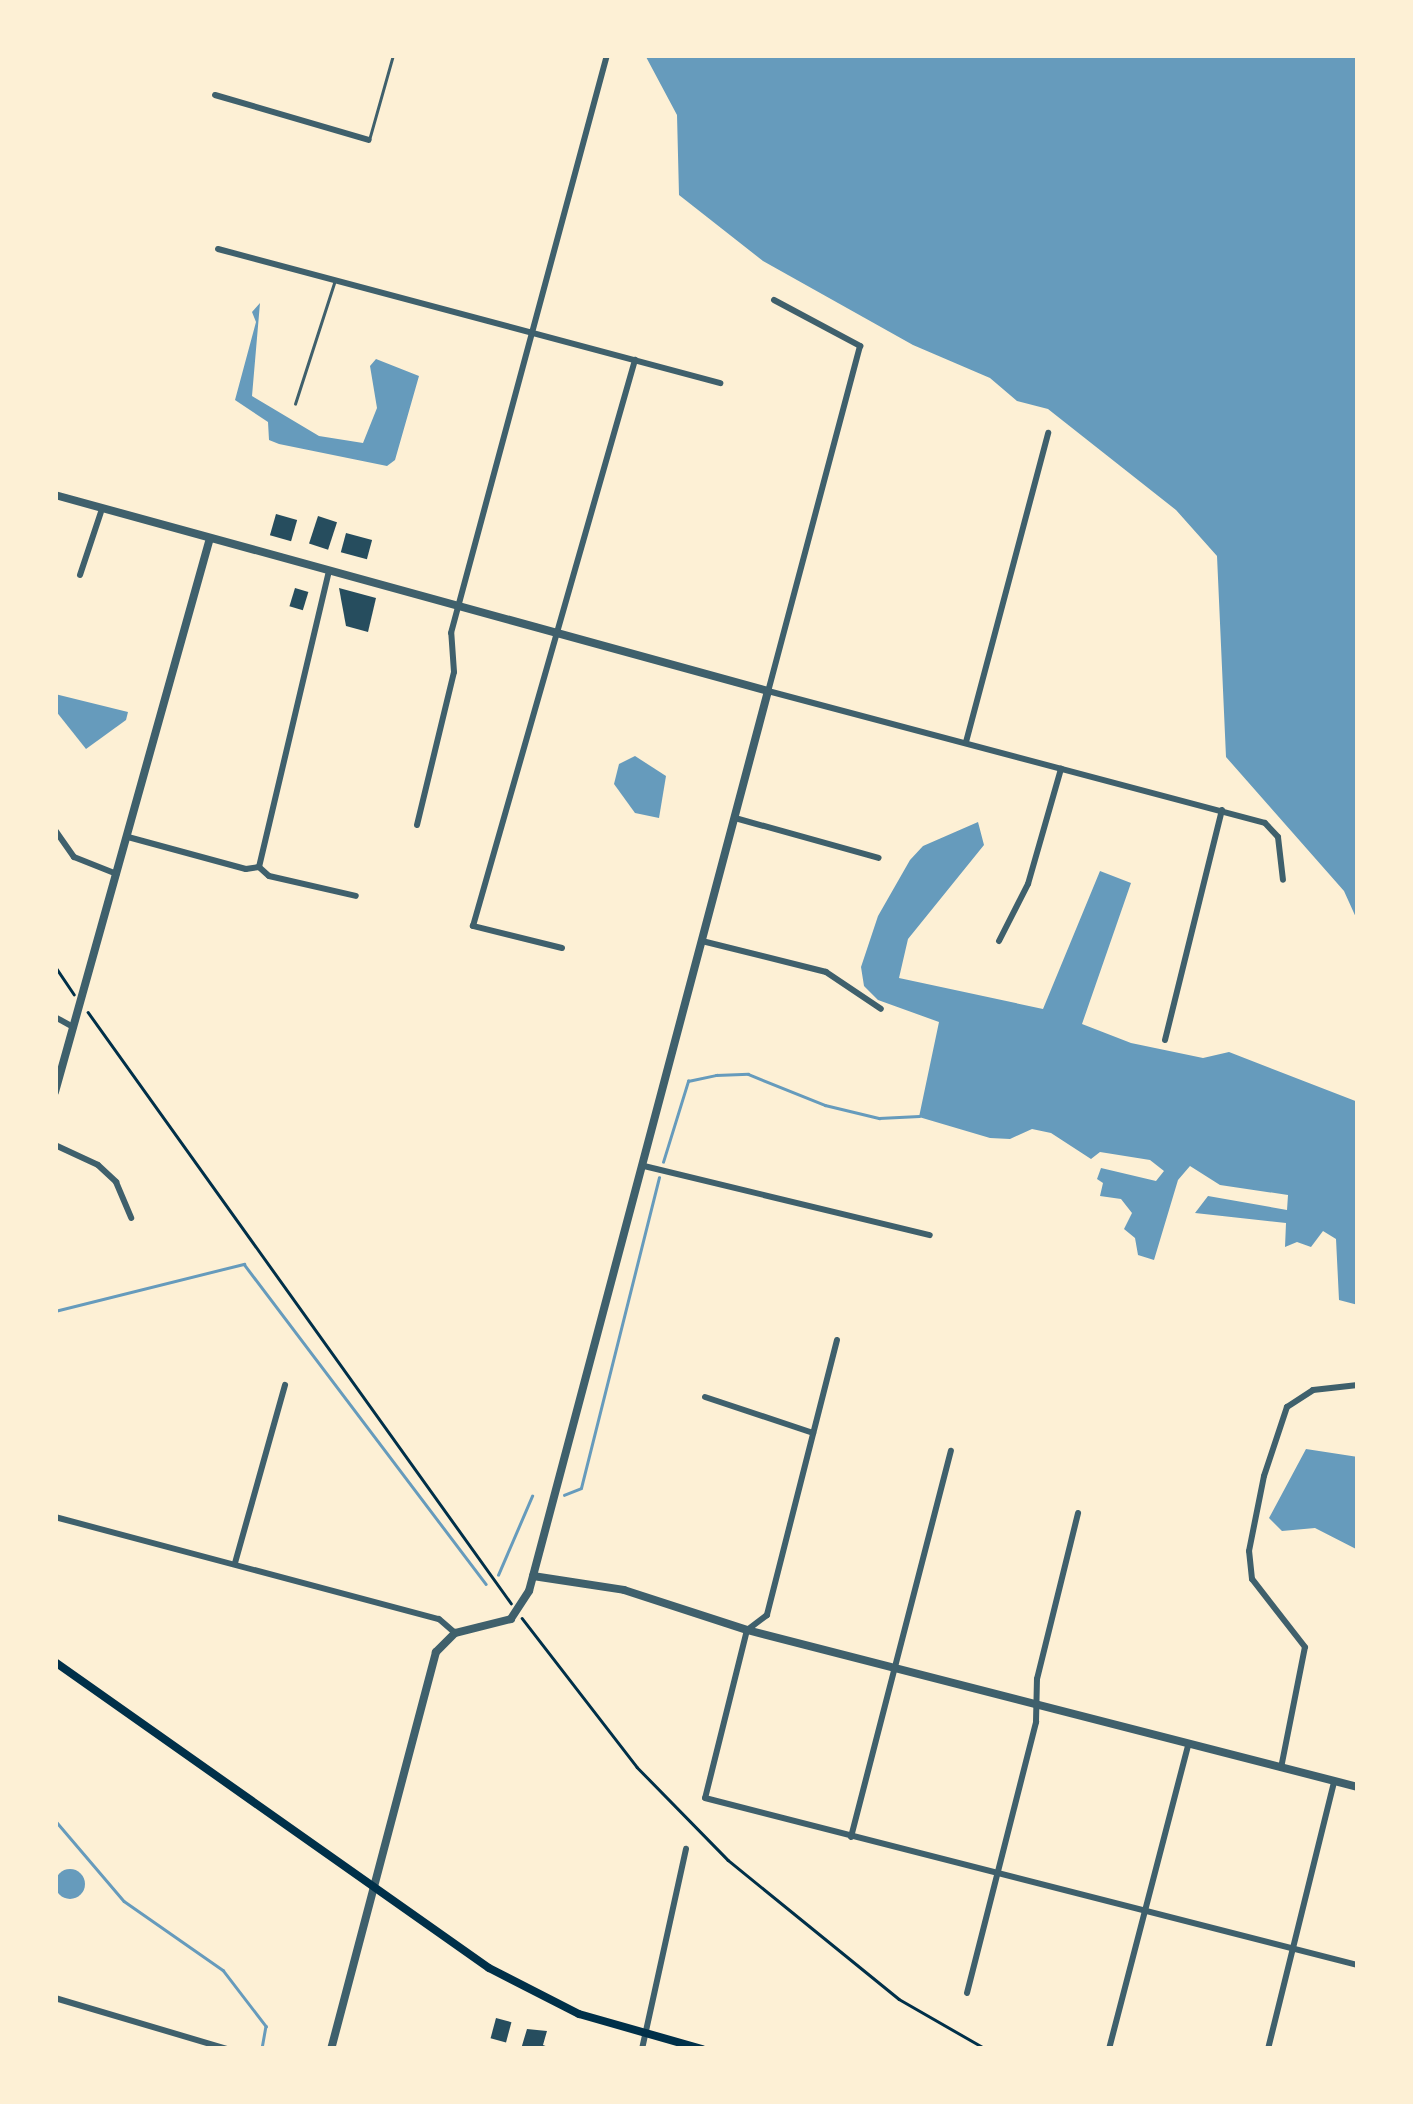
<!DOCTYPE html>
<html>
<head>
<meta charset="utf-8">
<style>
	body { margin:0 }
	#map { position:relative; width:1413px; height:2104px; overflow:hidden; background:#fdf0d5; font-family:Rubik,sans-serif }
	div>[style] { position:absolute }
	.water>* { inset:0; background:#669bbc }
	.round { border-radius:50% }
	.stream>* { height:2.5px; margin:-1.25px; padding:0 1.25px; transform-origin:1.25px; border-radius:1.25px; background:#669bbc }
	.building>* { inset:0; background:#264d5e; transform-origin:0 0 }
	.path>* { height:2.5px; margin:-1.25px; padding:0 1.25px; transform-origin:1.25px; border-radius:1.25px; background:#003049 }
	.service>* { height:2.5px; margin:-1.25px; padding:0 1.25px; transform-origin:1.25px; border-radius:1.25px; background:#3f606c }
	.minor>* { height:6px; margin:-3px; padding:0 3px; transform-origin:3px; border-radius:3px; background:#3f606c }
	.tertiary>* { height:8px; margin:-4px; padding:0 4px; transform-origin:4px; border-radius:4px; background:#3f606c }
	.secondary>* { height:8px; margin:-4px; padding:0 4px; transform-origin:4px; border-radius:4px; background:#003049 }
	span { translate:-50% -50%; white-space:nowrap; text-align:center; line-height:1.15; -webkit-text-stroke:8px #fdf0d5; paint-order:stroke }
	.frame { position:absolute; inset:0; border:58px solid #fdf0d5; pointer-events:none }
</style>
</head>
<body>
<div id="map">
	<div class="water">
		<div style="clip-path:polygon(645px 55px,1358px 55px,1358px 922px,1344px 891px,1226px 757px,1217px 556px,1176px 510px,1048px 409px,1017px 401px,990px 378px,913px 345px,763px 261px,679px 195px,677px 115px)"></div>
		<div style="clip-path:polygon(260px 303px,252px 396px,319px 436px,363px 443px,377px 408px,370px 366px,376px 359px,419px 376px,395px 460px,387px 466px,279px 444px,269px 440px,268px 422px,235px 400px,256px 322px,252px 312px)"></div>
		<div style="clip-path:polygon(55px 694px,128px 712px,126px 720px,86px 749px,55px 710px)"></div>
		<div style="clip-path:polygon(635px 756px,666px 776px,659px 818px,635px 813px,614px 784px,619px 764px)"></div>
		<div style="clip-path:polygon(978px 822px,984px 845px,908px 939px,899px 978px,1043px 1009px,1100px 871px,1131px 883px,1082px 1024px,1131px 1043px,1203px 1058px,1229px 1052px,1358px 1102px,1358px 1305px,1339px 1300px,1336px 1239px,1323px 1231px,1311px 1247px,1297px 1242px,1285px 1247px,1286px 1223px,1195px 1213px,1208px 1196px,1287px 1210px,1288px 1195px,1220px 1185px,1190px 1166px,1178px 1180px,1154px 1260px,1138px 1255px,1135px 1238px,1124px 1229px,1132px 1213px,1121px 1199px,1100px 1196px,1103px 1183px,1097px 1179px,1101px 1168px,1156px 1181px,1164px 1171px,1150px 1160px,1100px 1152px,1091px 1159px,1051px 1133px,1032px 1129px,1010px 1139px,990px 1138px,919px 1117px,939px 1022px,878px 1000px,864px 986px,861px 967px,878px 916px,910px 860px,923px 846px)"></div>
		<div style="clip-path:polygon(1306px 1449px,1358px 1457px,1358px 1550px,1315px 1528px,1282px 1531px,1269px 1518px)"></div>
		<div class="round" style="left:55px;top:1869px;width:30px;height:30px"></div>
	</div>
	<div class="stream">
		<div style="left:663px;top:1162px;width:85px;rotate:-72.8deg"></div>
		<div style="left:688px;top:1081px;width:29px;rotate:-12deg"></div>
		<div style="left:716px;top:1075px;width:32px;rotate:-2deg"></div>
		<div style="left:748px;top:1074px;width:83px;rotate:21.9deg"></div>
		<div style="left:825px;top:1105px;width:56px;rotate:13.5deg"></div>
		<div style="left:879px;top:1118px;width:40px;rotate:-2.9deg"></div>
		<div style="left:55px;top:1311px;width:195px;rotate:-14deg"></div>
		<div style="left:244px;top:1264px;width:401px;rotate:52.9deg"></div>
		<div style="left:564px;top:1495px;width:18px;rotate:-22deg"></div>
		<div style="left:581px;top:1488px;width:320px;rotate:-75.9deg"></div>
		<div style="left:498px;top:1575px;width:86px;rotate:-66.7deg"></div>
		<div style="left:55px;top:1820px;width:106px;rotate:49.6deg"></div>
		<div style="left:124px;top:1901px;width:121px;rotate:34.9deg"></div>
		<div style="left:223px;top:1970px;width:71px;rotate:52.5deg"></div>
		<div style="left:266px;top:2026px;width:23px;rotate:100deg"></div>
	</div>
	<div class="building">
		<div style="left:276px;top:514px;width:22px;height:22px;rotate:16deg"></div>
		<div style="left:318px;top:516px;width:20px;height:29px;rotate:18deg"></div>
		<div style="left:346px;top:533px;width:27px;height:20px;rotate:15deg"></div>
		<div style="left:295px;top:588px;width:14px;height:19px;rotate:17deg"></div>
		<div style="clip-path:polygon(339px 588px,376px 598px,368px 632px,346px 626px)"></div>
		<div style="left:496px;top:2018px;width:16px;height:21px;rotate:15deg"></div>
		<div style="clip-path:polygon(527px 2029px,547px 2031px,543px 2045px,553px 2049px,521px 2049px)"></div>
	</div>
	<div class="path">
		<div style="left:55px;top:966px;width:34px;rotate:56deg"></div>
		<div style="left:88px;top:1012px;width:727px;rotate:54.41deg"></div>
		<div style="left:522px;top:1618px;width:188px;rotate:52.3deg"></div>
		<div style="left:637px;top:1767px;width:130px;rotate:45.6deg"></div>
		<div style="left:728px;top:1860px;width:220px;rotate:39.1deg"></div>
		<div style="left:899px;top:1999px;width:100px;rotate:29.9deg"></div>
	</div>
	<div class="service">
		<div style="left:369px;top:140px;width:88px;rotate:-74.2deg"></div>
		<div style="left:295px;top:404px;width:127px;rotate:-72.1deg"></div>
	</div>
	<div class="minor">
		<div style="left:215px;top:95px;width:160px;rotate:16.3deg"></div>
		<div style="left:218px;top:249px;width:520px;rotate:14.95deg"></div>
		<div style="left:774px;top:300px;width:98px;rotate:28.1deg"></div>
		<div style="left:860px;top:346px;width:357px;rotate:104.9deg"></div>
		<div style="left:768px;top:691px;width:514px;rotate:14.87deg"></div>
		<div style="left:1265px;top:823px;width:19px;rotate:47deg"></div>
		<div style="left:1278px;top:837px;width:43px;rotate:83.4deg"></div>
		<div style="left:80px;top:575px;width:66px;rotate:-71.6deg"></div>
		<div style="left:966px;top:742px;width:320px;rotate:-75.1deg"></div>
		<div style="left:735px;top:818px;width:149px;rotate:15.5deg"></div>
		<div style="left:417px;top:825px;width:157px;rotate:-76.4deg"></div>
		<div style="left:454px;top:672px;width:39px;rotate:-94deg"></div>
		<div style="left:451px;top:633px;width:599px;rotate:-74.9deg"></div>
		<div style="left:55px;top:830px;width:33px;rotate:55deg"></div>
		<div style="left:74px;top:857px;width:46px;rotate:21.6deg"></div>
		<div style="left:128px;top:837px;width:122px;rotate:15.2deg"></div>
		<div style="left:246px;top:869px;width:13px;rotate:-9deg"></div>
		<div style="left:259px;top:867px;width:304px;rotate:-76.7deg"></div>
		<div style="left:259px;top:867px;width:13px;rotate:42deg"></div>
		<div style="left:269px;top:876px;width:89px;rotate:12.9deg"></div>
		<div style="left:702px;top:941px;width:128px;rotate:14deg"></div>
		<div style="left:826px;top:972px;width:66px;rotate:33.9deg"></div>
		<div style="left:999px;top:941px;width:64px;rotate:-63deg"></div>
		<div style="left:1028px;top:884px;width:120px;rotate:-74deg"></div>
		<div style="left:562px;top:948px;width:92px;rotate:-166.1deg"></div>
		<div style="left:473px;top:926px;width:589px;rotate:-74.03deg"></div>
		<div style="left:55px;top:1017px;width:21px;rotate:29deg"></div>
		<div style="left:1165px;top:1040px;width:237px;rotate:-76.1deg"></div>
		<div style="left:55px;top:1145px;width:47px;rotate:24.9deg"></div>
		<div style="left:98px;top:1165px;width:25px;rotate:43deg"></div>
		<div style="left:116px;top:1182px;width:39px;rotate:67deg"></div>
		<div style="left:644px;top:1166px;width:294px;rotate:13.6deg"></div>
		<div style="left:837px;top:1340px;width:284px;rotate:104.3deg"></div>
		<div style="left:767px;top:1615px;width:25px;rotate:143deg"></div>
		<div style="left:747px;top:1630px;width:173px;rotate:104deg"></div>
		<div style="left:705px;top:1798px;width:674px;rotate:14.35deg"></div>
		<div style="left:705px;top:1397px;width:114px;rotate:18.4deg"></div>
		<div style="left:55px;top:1517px;width:397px;rotate:14.9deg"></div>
		<div style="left:439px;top:1619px;width:21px;rotate:41deg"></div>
		<div style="left:235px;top:1563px;width:185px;rotate:-74.3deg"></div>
		<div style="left:1281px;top:1768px;width:123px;rotate:-78.8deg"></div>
		<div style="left:1305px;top:1647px;width:86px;rotate:-127.9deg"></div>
		<div style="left:1252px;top:1579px;width:28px;rotate:-96deg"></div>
		<div style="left:1249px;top:1551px;width:76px;rotate:-78.7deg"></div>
		<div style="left:1264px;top:1476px;width:73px;rotate:-71.6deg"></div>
		<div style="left:1287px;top:1407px;width:31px;rotate:-33deg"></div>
		<div style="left:1313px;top:1390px;width:45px;rotate:-6.3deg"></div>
		<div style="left:851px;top:1837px;width:399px;rotate:-75.5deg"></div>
		<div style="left:967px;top:1993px;width:280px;rotate:-75.7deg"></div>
		<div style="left:1036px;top:1722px;width:43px;rotate:-88.7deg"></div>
		<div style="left:1037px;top:1679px;width:171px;rotate:-76.1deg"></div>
		<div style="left:55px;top:1998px;width:179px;rotate:16.5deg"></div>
		<div style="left:642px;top:2049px;width:205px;rotate:-77.6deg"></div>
		<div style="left:1109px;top:2049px;width:314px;rotate:-75.4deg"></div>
		<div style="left:1268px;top:2049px;width:275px;rotate:-76.1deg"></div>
	</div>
	<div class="tertiary">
		<div style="left:55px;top:495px;width:739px;rotate:15.37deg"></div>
		<div style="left:768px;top:691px;width:931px;rotate:104.87deg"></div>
		<div style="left:529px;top:1591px;width:33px;rotate:123deg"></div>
		<div style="left:511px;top:1619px;width:58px;rotate:166deg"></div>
		<div style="left:455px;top:1633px;width:27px;rotate:135deg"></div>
		<div style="left:436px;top:1652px;width:411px;rotate:104.8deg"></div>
		<div style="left:55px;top:1092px;width:575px;rotate:-74.37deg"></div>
		<div style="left:533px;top:1576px;width:92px;rotate:8.7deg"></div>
		<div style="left:624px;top:1590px;width:129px;rotate:18deg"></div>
		<div style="left:747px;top:1630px;width:631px;rotate:14.41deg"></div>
	</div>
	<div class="secondary">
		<div style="left:55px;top:1662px;width:531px;rotate:35.19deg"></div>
		<div style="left:489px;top:1968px;width:101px;rotate:27.1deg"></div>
		<div style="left:579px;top:2014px;width:128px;rotate:15.9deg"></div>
	</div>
	<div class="frame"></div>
</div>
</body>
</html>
